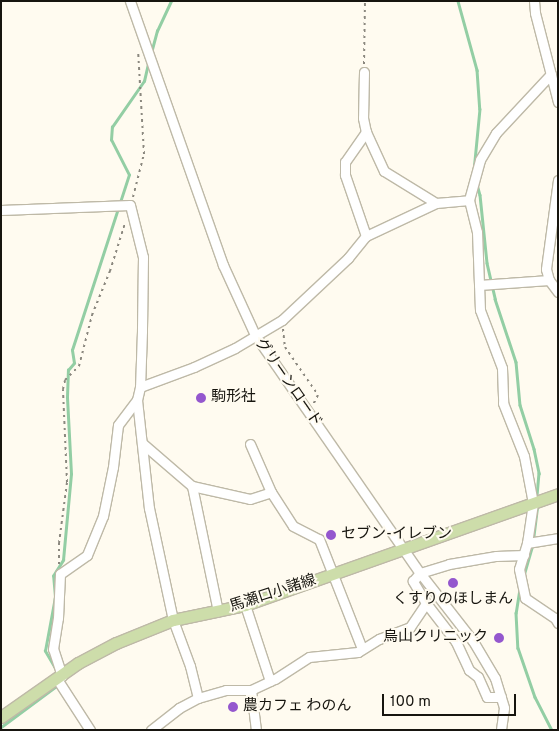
<!DOCTYPE html>
<html>
<head>
<meta charset="utf-8">
<style>
	body { margin:0 }
	#map { position:relative; width:559px; height:731px; overflow:hidden; background:#fffbf0; font-family:Overpass,"Noto Sans JP",sans-serif }
	div>[style] { position:absolute }
	.stream>* { height:2.5px; margin:-1.25px; padding:0 1.25px; transform-origin:1.25px; border-radius:1.25px; background:#93cea4 }
	.path>* { height:2px; margin-top:-1px; transform-origin:0; background:repeating-linear-gradient(90deg,#8b887f 0 2.5px,transparent 0 6.5px) }
	.roads { filter:drop-shadow(1px 0 #beb9a7) drop-shadow(-1px 0 #beb9a7) drop-shadow(0 1px #beb9a7) drop-shadow(0 -1px #beb9a7) }
	.minor>* { height:9px; margin:-4.5px; padding:0 4.5px; transform-origin:4.5px; border-radius:4.5px; background:#fff }
	.major>* { height:11px; margin:-5.5px; padding:0 5.5px; transform-origin:5.5px; border-radius:5.5px; background:#cdddaa }
	.dots>* { width:14px; height:14px; translate:-50% -50%; box-sizing:border-box; border:2px solid #fffbf0; border-radius:50% }
	span { translate:-50% -50%; white-space:nowrap; text-align:center; line-height:1.15; -webkit-text-stroke:4px #fffbf0; paint-order:stroke }
	.street-label { font-size:15px; color:#17150f }
	.poi-label { font-size:15px; color:#17150f }
	.left { translate:0 -50%; text-align:left }
	.right { translate:-100% -50%; text-align:right }
	.frame { position:absolute; inset:0; border:2px solid #17150f; pointer-events:none }
	.scale { position:absolute; left:382px; top:694px; width:134px; height:22px; box-sizing:border-box; border:2px solid #17150f; border-top:0; padding-left:6px; font-size:15px; line-height:18px; white-space:nowrap; color:#17150f; -webkit-text-stroke:4px #fffbf0; paint-order:stroke }
</style>
</head>
<body>
<div id="map">
	<div class="stream">
		<div style="left:458px;top:1px;width:72px;rotate:74.6deg"></div>
		<div style="left:477px;top:70px;width:39px;rotate:86deg"></div>
		<div style="left:480px;top:109px;width:62px;rotate:95.5deg"></div>
		<div style="left:151px;top:53px;width:23px;rotate:-75deg"></div>
		<div style="left:157px;top:31px;width:33px;rotate:-65deg"></div>
		<div style="left:477px;top:184px;width:11px;rotate:75deg"></div>
		<div style="left:480px;top:195px;width:68px;rotate:84.1deg"></div>
		<div style="left:487px;top:263px;width:37px;rotate:77deg"></div>
		<div style="left:495px;top:299px;width:66px;rotate:71.6deg"></div>
		<div style="left:516px;top:362px;width:43px;rotate:84.7deg"></div>
		<div style="left:520px;top:405px;width:46px;rotate:72.3deg"></div>
		<div style="left:534px;top:449px;width:25px;rotate:78deg"></div>
		<div style="left:539px;top:473px;width:25px;rotate:95deg"></div>
		<div style="left:533px;top:540px;width:34px;rotate:-83deg"></div>
		<div style="left:524px;top:574px;width:29px;rotate:-74deg"></div>
		<div style="left:520px;top:589px;width:24px;rotate:99deg"></div>
		<div style="left:516px;top:613px;width:35px;rotate:87deg"></div>
		<div style="left:518px;top:648px;width:52px;rotate:70.9deg"></div>
		<div style="left:535px;top:697px;width:37px;rotate:63deg"></div>
		<div style="left:56px;top:675px;width:5px;rotate:-90deg"></div>
		<div style="left:56px;top:670px;width:22px;rotate:-120deg"></div>
		<div style="left:45px;top:651px;width:55px;rotate:-79.5deg"></div>
		<div style="left:55px;top:597px;width:21px;rotate:-95deg"></div>
		<div style="left:53px;top:576px;width:19px;rotate:-58deg"></div>
		<div style="left:63px;top:560px;width:86px;rotate:-84.7deg"></div>
		<div style="left:71px;top:474px;width:77px;rotate:-93deg"></div>
		<div style="left:67px;top:397px;width:27px;rotate:-88deg"></div>
		<div style="left:68px;top:370px;width:9px;rotate:-49deg"></div>
		<div style="left:74px;top:363px;width:13px;rotate:-99deg"></div>
		<div style="left:72px;top:350px;width:184px;rotate:-72deg"></div>
		<div style="left:129px;top:175px;width:39px;rotate:-117deg"></div>
		<div style="left:111px;top:140px;width:13px;rotate:-86deg"></div>
		<div style="left:112px;top:127px;width:56px;rotate:-55.2deg"></div>
		<div style="left:144px;top:81px;width:18px;rotate:-77deg"></div>
		<div style="left:1px;top:727px;width:67px;rotate:-36.5deg"></div>
		<div style="left:55px;top:687px;width:4px;rotate:-90deg"></div>
	</div>
	<div class="path">
		<div style="left:364px;top:64px;width:63px;rotate:-89.1deg"></div>
		<div style="left:133px;top:197px;width:44px;rotate:-75.7deg"></div>
		<div style="left:144px;top:154px;width:103px;rotate:-93.3deg"></div>
		<div style="left:283px;top:329px;width:18px;rotate:84deg"></div>
		<div style="left:285px;top:347px;width:58px;rotate:55.5deg"></div>
		<div style="left:318px;top:395px;width:11px;rotate:117deg"></div>
		<div style="left:59px;top:564px;width:21px;rotate:-90deg"></div>
		<div style="left:59px;top:543px;width:62px;rotate:-82.5deg"></div>
		<div style="left:67px;top:482px;width:93px;rotate:-92.5deg"></div>
		<div style="left:63px;top:389px;width:9px;rotate:-77deg"></div>
		<div style="left:65px;top:380px;width:20px;rotate:-45deg"></div>
		<div style="left:79px;top:366px;width:53px;rotate:-75.7deg"></div>
		<div style="left:92px;top:315px;width:48px;rotate:-67.8deg"></div>
		<div style="left:110px;top:271px;width:50px;rotate:-72.6deg"></div>
	</div>
	<div class="roads">
		<div class="minor">
			<div style="left:130px;top:1px;width:280px;rotate:70.6deg"></div>
			<div style="left:223px;top:265px;width:77px;rotate:65.4deg"></div>
			<div style="left:255px;top:335px;width:290px;rotate:55.3deg"></div>
			<div style="left:420px;top:573px;width:86px;rotate:52.1deg"></div>
			<div style="left:473px;top:641px;width:43px;rotate:59.3deg"></div>
			<div style="left:495px;top:678px;width:31px;rotate:73deg"></div>
			<div style="left:504px;top:708px;width:22px;rotate:98deg"></div>
			<div style="left:534px;top:1px;width:12px;rotate:85deg"></div>
			<div style="left:535px;top:13px;width:92px;rotate:75.5deg"></div>
			<div style="left:364px;top:72px;width:46px;rotate:91.2deg"></div>
			<div style="left:363px;top:118px;width:14px;rotate:78deg"></div>
			<div style="left:366px;top:132px;width:43px;rotate:65.2deg"></div>
			<div style="left:384px;top:171px;width:61px;rotate:31.6deg"></div>
			<div style="left:551px;top:74px;width:81px;rotate:133deg"></div>
			<div style="left:496px;top:133px;width:31px;rotate:121deg"></div>
			<div style="left:480px;top:160px;width:41px;rotate:105.4deg"></div>
			<div style="left:469px;top:200px;width:33px;rotate:76deg"></div>
			<div style="left:477px;top:232px;width:78px;rotate:87.8deg"></div>
			<div style="left:480px;top:310px;width:62px;rotate:69.2deg"></div>
			<div style="left:502px;top:368px;width:35px;rotate:88deg"></div>
			<div style="left:503px;top:403px;width:57px;rotate:68.4deg"></div>
			<div style="left:524px;top:456px;width:48px;rotate:79.2deg"></div>
			<div style="left:533px;top:503px;width:40px;rotate:98.5deg"></div>
			<div style="left:527px;top:543px;width:27px;rotate:107deg"></div>
			<div style="left:519px;top:569px;width:30px;rotate:78deg"></div>
			<div style="left:525px;top:598px;width:36px;rotate:34deg"></div>
			<div style="left:555px;top:618px;width:6px;rotate:59deg"></div>
			<div style="left:558px;top:180px;width:90px;rotate:97.7deg"></div>
			<div style="left:546px;top:269px;width:11px;rotate:75deg"></div>
			<div style="left:549px;top:280px;width:15px;rotate:53deg"></div>
			<div style="left:1px;top:210px;width:129px;rotate:-2.2deg"></div>
			<div style="left:130px;top:205px;width:54px;rotate:76deg"></div>
			<div style="left:143px;top:257px;width:74px;rotate:90.8deg"></div>
			<div style="left:142px;top:331px;width:56px;rotate:92deg"></div>
			<div style="left:140px;top:387px;width:13px;rotate:103deg"></div>
			<div style="left:137px;top:400px;width:109px;rotate:83.7deg"></div>
			<div style="left:149px;top:508px;width:115px;rotate:77.9deg"></div>
			<div style="left:173px;top:620px;width:49px;rotate:69.7deg"></div>
			<div style="left:190px;top:666px;width:33px;rotate:76deg"></div>
			<div style="left:366px;top:236px;width:77px;rotate:-25.2deg"></div>
			<div style="left:436px;top:203px;width:33px;rotate:-5deg"></div>
			<div style="left:479px;top:285px;width:70px;rotate:-4.1deg"></div>
			<div style="left:140px;top:387px;width:58px;rotate:-20.3deg"></div>
			<div style="left:194px;top:367px;width:45px;rotate:-24.9deg"></div>
			<div style="left:235px;top:348px;width:55px;rotate:-30.8deg"></div>
			<div style="left:282px;top:320px;width:91px;rotate:-43.2deg"></div>
			<div style="left:348px;top:258px;width:28px;rotate:-51deg"></div>
			<div style="left:366px;top:236px;width:65px;rotate:-109deg"></div>
			<div style="left:345px;top:175px;width:13px;rotate:-90deg"></div>
			<div style="left:345px;top:162px;width:37px;rotate:-55deg"></div>
			<div style="left:142px;top:443px;width:66px;rotate:40.7deg"></div>
			<div style="left:192px;top:486px;width:59px;rotate:12.6deg"></div>
			<div style="left:250px;top:499px;width:22px;rotate:-18deg"></div>
			<div style="left:250px;top:444px;width:52px;rotate:66.4deg"></div>
			<div style="left:271px;top:492px;width:40px;rotate:57.1deg"></div>
			<div style="left:293px;top:526px;width:29px;rotate:27deg"></div>
			<div style="left:319px;top:539px;width:118px;rotate:68.6deg"></div>
			<div style="left:192px;top:486px;width:128px;rotate:78.3deg"></div>
			<div style="left:527px;top:543px;width:31px;rotate:-9deg"></div>
			<div style="left:426px;top:603px;width:49px;rotate:52.4deg"></div>
			<div style="left:456px;top:642px;width:31px;rotate:65deg"></div>
			<div style="left:469px;top:670px;width:11px;rotate:38deg"></div>
			<div style="left:478px;top:677px;width:22px;rotate:66deg"></div>
			<div style="left:487px;top:697px;width:14px"></div>
			<div style="left:245px;top:605px;width:80px;rotate:71.8deg"></div>
			<div style="left:62px;top:676px;width:28px;rotate:-108deg"></div>
			<div style="left:53px;top:649px;width:31px;rotate:-81deg"></div>
			<div style="left:58px;top:618px;width:44px;rotate:-87.4deg"></div>
			<div style="left:60px;top:574px;width:33px;rotate:-35deg"></div>
			<div style="left:87px;top:555px;width:42px;rotate:-67.7deg"></div>
			<div style="left:103px;top:516px;width:50px;rotate:-78.5deg"></div>
			<div style="left:113px;top:467px;width:42px;rotate:-83.2deg"></div>
			<div style="left:118px;top:425px;width:31px;rotate:-53deg"></div>
			<div style="left:57px;top:679px;width:61px;rotate:57.1deg"></div>
			<div style="left:251px;top:690px;width:40px;rotate:82.9deg"></div>
			<div style="left:151px;top:730px;width:36px;rotate:-38deg"></div>
			<div style="left:179px;top:708px;width:21px;rotate:-28deg"></div>
			<div style="left:198px;top:698px;width:29px;rotate:-16deg"></div>
			<div style="left:226px;top:690px;width:25px"></div>
			<div style="left:251px;top:690px;width:26px;rotate:-25deg"></div>
			<div style="left:275px;top:679px;width:40px;rotate:-32.9deg"></div>
			<div style="left:309px;top:657px;width:49px;rotate:-5.8deg"></div>
			<div style="left:358px;top:652px;width:25px;rotate:-32deg"></div>
			<div style="left:379px;top:639px;width:33px;rotate:-21deg"></div>
			<div style="left:410px;top:627px;width:29px;rotate:-56deg"></div>
			<div style="left:426px;top:603px;width:26px;rotate:-121deg"></div>
			<div style="left:413px;top:581px;width:11px;rotate:-49deg"></div>
			<div style="left:420px;top:573px;width:30px;rotate:-17deg"></div>
			<div style="left:449px;top:564px;width:48px;rotate:-9.7deg"></div>
			<div style="left:496px;top:556px;width:28px;rotate:-2deg"></div>
		</div>
		<div class="major">
			<div style="left:1px;top:717px;width:94px;rotate:-35deg"></div>
			<div style="left:78px;top:663px;width:43px;rotate:-27.8deg"></div>
			<div style="left:116px;top:643px;width:61px;rotate:-22deg"></div>
			<div style="left:173px;top:620px;width:74px;rotate:-11.8deg"></div>
			<div style="left:245px;top:605px;width:332px;rotate:-19.5deg"></div>
		</div>
	</div>
	<div class="dots">
		<div style="left:201px;top:398px;background:#9457ce"></div>
		<div style="left:331px;top:535px;background:#9457ce"></div>
		<div style="left:453px;top:583px;background:#9457ce"></div>
		<div style="left:499px;top:638px;background:#9457ce"></div>
		<div style="left:233px;top:707px;background:#9457ce"></div>
	</div>
	<div class="street-label">
		<span style="left:288px;top:383px;rotate:55deg">グリーンロード</span>
		<span style="left:273px;top:594px;rotate:-18deg">馬瀬口小諸線</span>
	</div>
	<div class="poi-label">
		<span class="left" style="left:211px;top:398px">駒形社</span>
		<span class="left" style="left:341px;top:535px">セブン-イレブン</span>
		<span style="left:453px;top:600px">くすりのほしまん</span>
		<span class="right" style="left:488px;top:638px">烏山クリニック</span>
		<span class="left" style="left:243px;top:707px">農カフェ わのん</span>
	</div>
	<div class="frame"></div>
	<div class="scale">100 m</div>
</div>
</body>
</html>
